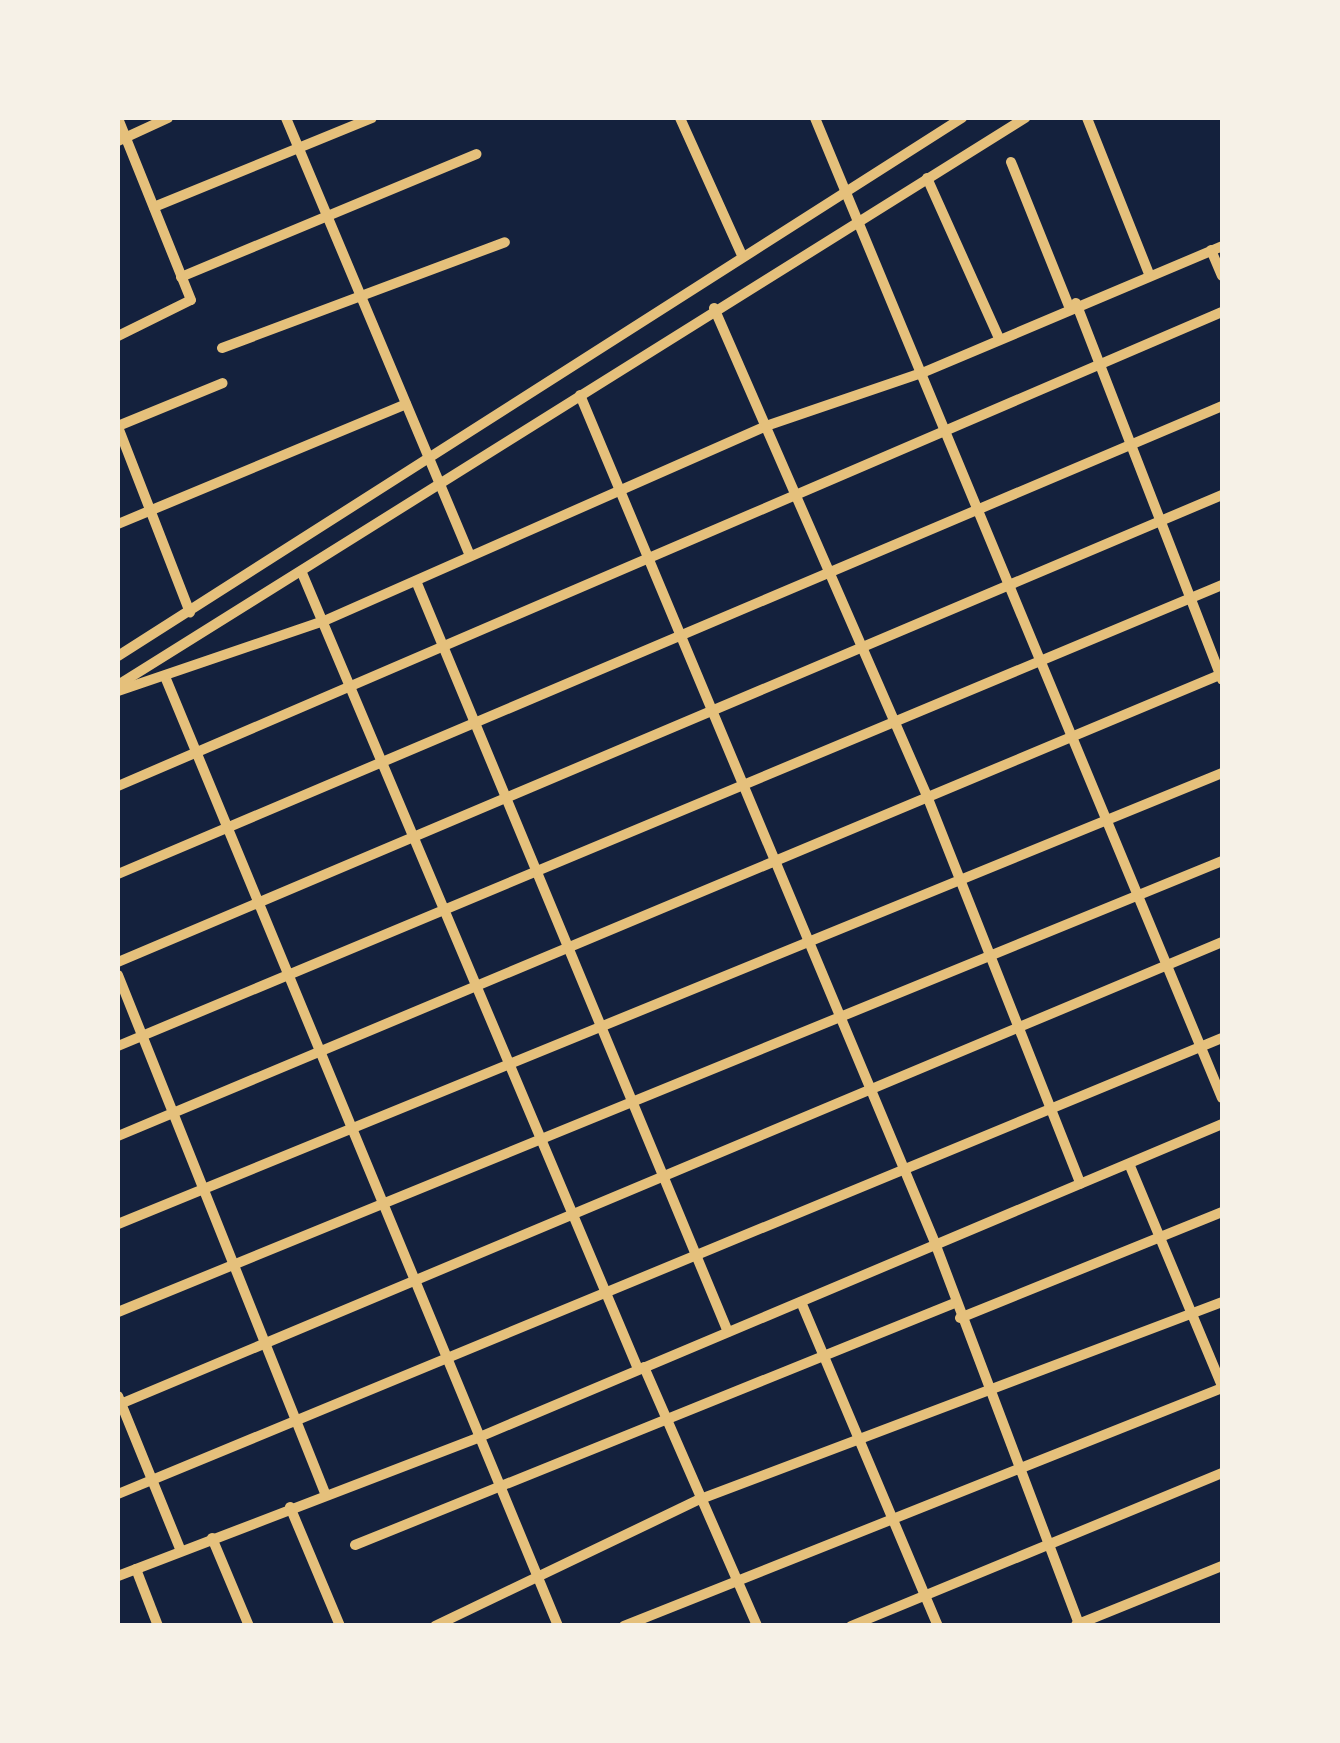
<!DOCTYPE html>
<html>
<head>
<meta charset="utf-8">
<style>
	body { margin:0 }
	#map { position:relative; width:1340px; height:1743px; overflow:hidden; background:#14213d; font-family:"Alegreya Sans",sans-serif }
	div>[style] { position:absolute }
	.minor>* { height:10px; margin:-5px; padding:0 5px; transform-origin:5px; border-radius:5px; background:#e5c07b }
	span { translate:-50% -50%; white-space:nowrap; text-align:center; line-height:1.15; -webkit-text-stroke:10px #f6f1e7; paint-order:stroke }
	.frame { position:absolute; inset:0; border:120px solid #f6f1e7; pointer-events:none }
</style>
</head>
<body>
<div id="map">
	<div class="minor">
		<div style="left:286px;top:118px;width:474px;rotate:67.2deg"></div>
		<div style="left:680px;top:118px;width:150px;rotate:65.7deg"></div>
		<div style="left:815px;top:118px;width:1061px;rotate:67.45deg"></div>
		<div style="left:1087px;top:118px;width:168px;rotate:68.3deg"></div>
		<div style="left:118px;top:141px;width:55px;rotate:-24.7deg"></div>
		<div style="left:1011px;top:162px;width:155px;rotate:68.1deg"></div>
		<div style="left:927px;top:178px;width:175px;rotate:65.8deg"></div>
		<div style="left:154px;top:207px;width:235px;rotate:-22.2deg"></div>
		<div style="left:1211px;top:250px;width:28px;rotate:67deg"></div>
		<div style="left:181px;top:277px;width:320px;rotate:-22.6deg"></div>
		<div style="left:1076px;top:303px;width:404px;rotate:68.8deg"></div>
		<div style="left:714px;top:308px;width:532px;rotate:66.42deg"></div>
		<div style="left:927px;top:796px;width:417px;rotate:68.4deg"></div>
		<div style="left:118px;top:336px;width:81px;rotate:-26.3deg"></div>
		<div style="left:191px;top:300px;width:196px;rotate:-111.9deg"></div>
		<div style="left:222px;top:348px;width:302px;rotate:-20.5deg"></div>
		<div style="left:580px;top:395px;width:919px;rotate:67.28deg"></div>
		<div style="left:935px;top:1243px;width:410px;rotate:69.3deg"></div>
		<div style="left:118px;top:426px;width:113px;rotate:-22.3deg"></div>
		<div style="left:118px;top:427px;width:199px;rotate:68.8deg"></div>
		<div style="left:118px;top:524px;width:312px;rotate:-22.6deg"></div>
		<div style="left:302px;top:573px;width:864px;rotate:67.11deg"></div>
		<div style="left:416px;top:581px;width:813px;rotate:67.44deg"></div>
		<div style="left:118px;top:656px;width:1001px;rotate:-32.52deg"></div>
		<div style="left:166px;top:679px;width:1025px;rotate:67.51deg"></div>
		<div style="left:118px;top:685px;width:1070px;rotate:-32.01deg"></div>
		<div style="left:118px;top:691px;width:218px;rotate:-18.8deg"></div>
		<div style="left:324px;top:621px;width:483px;rotate:-23.8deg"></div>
		<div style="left:766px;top:426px;width:165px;rotate:-18.8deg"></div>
		<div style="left:922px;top:373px;width:326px;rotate:-22.9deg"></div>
		<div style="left:118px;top:786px;width:1201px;rotate:-23.24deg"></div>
		<div style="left:118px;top:874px;width:1199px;rotate:-22.97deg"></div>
		<div style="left:118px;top:962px;width:1199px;rotate:-22.93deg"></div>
		<div style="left:118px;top:975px;width:558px;rotate:68.22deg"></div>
		<div style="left:118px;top:1046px;width:1196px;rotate:-22.66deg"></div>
		<div style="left:118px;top:1136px;width:1197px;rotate:-22.71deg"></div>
		<div style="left:1130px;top:1166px;width:238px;rotate:67.3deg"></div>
		<div style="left:118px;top:1224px;width:1193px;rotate:-22.22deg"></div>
		<div style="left:801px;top:1302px;width:352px;rotate:67.1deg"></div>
		<div style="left:118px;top:1312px;width:1193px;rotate:-22.22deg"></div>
		<div style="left:960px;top:1318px;width:283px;rotate:-22deg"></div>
		<div style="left:644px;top:1367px;width:283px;rotate:66.4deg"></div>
		<div style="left:118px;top:1396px;width:165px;rotate:67.9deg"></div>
		<div style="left:118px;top:1405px;width:1197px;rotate:-22.75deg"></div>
		<div style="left:118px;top:1494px;width:1194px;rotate:-22.44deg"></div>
		<div style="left:290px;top:1507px;width:129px;rotate:67.2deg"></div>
		<div style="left:212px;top:1538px;width:95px;rotate:67.2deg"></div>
		<div style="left:355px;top:1545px;width:647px;rotate:-21.97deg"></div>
		<div style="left:136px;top:1569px;width:61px;rotate:68.9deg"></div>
		<div style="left:118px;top:1576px;width:390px;rotate:-21deg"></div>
		<div style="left:482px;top:1436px;width:803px;rotate:-22.86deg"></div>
		<div style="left:1076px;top:1625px;width:157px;rotate:-22deg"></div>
		<div style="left:435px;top:1626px;width:292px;rotate:-25.6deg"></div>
		<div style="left:698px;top:1500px;width:560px;rotate:-20.7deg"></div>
		<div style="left:624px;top:1626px;width:644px;rotate:-21.7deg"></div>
		<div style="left:851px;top:1626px;width:401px;rotate:-22.4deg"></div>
	</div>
	<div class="frame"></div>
</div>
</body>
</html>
